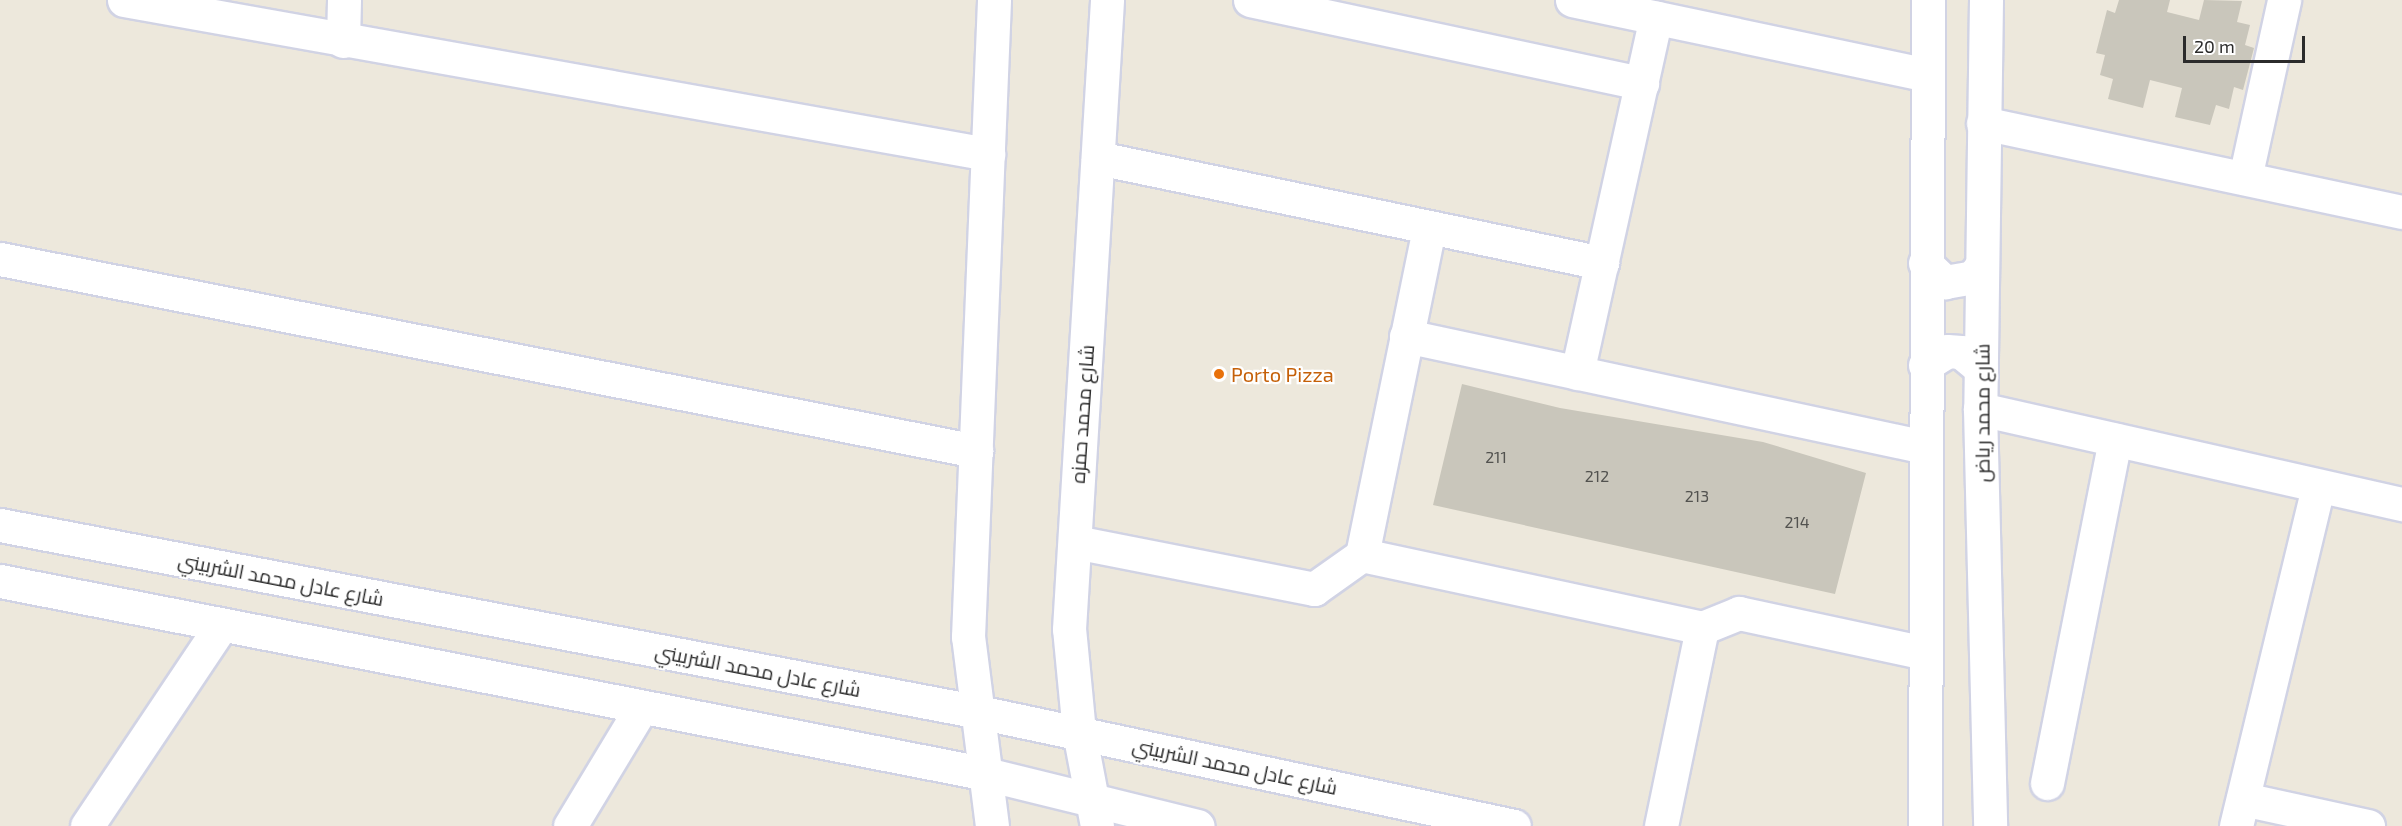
<!DOCTYPE html>
<html>
<head>
<meta charset="utf-8">
<style>
	body { margin:0 }
	#map { position:relative; width:2402px; height:826px; overflow:hidden; background:#ede8dc; font-family:"Exo 2",Cairo,sans-serif }
	div>[style] { position:absolute }
	.building>* { inset:0; background:#c9c6bb }
	.roads { filter:drop-shadow(2px 0 #d1d3e4) drop-shadow(-2px 0 #d1d3e4) drop-shadow(0 2px #d1d3e4) drop-shadow(0 -2px #d1d3e4) }
	.minor>* { height:33px; margin:-16.5px; padding:0 16.5px; transform-origin:16.5px; border-radius:16.5px; background:#fff }
	.dots>* { width:16px; height:16px; translate:-50% -50%; box-sizing:border-box; border:3px solid #fff; border-radius:50% }
	span { translate:-50% -50%; white-space:nowrap; text-align:center; line-height:1.15; -webkit-text-stroke:4.5px #fff; paint-order:stroke }
	.number-label { font-size:16px; color:#52524f }
	.number-label span { -webkit-text-stroke-width:0 }
	.food-label { font-size:20px; color:#c56008 }
	.left { translate:0 -50%; text-align:left }
	.street-label { font-size:20px; color:#2b2b2b }
	.scale { position:absolute; left:2183px; top:36px; width:122px; height:27px; box-sizing:border-box; border:3px solid #2b2b2b; border-top:0; padding-left:8px; font-size:18px; line-height:21px; white-space:nowrap; color:#2b2b2b; -webkit-text-stroke:4px #fff; paint-order:stroke }
</style>
</head>
<body>
<div id="map">
	<div class="building">
		<div style="clip-path:polygon(2119px 0,2170px 0,2167px 12px,2199px 20px,2204px 0,2242px 1px,2237px 22px,2250px 25px,2245px 45px,2254px 48px,2243px 90px,2234px 87px,2229px 109px,2216px 105px,2210px 125px,2175px 117px,2182px 88px,2150px 80px,2143px 108px,2108px 99px,2113px 79px,2100px 75px,2105px 55px,2096px 53px,2107px 10px,2115px 13px)"></div>
		<div style="clip-path:polygon(1462px 384px,1560px 408px,1763px 442px,1866px 473px,1835px 594px,1433px 505px)"></div>
	</div>
	<div class="roads">
		<div class="minor">
			<div style="left:124px;top:0;width:878px;rotate:10.11deg"></div>
			<div style="left:1250px;top:0;width:401px;rotate:12deg"></div>
			<div style="left:1572px;top:0;width:363px;rotate:11.9deg"></div>
			<div style="left:1986px;top:0;width:409px;rotate:90.8deg"></div>
			<div style="left:1980px;top:409px;width:417px;rotate:88.6deg"></div>
			<div style="left:343px;top:41px;width:41px;rotate:-88.6deg"></div>
			<div style="left:1983px;top:123px;width:428px;rotate:12deg"></div>
			<div style="left:1098px;top:158px;width:515px;rotate:11.77deg"></div>
			<div style="left:2245px;top:178px;width:182px;rotate:-77.6deg"></div>
			<div style="left:0;top:259px;width:995px;rotate:11.13deg"></div>
			<div style="left:1925px;top:263px;width:28px;rotate:44deg"></div>
			<div style="left:1945px;top:282px;width:28px;rotate:-10deg"></div>
			<div style="left:1973px;top:277px;width:15px;rotate:-53deg"></div>
			<div style="left:1406px;top:336px;width:531px;rotate:12.07deg"></div>
			<div style="left:1925px;top:365px;width:26px;rotate:-32deg"></div>
			<div style="left:1947px;top:351px;width:14px;rotate:4deg"></div>
			<div style="left:1961px;top:352px;width:26px;rotate:40deg"></div>
			<div style="left:1577px;top:373px;width:364px;rotate:-77.5deg"></div>
			<div style="left:1980px;top:409px;width:433px;rotate:12.7deg"></div>
			<div style="left:0;top:525px;width:992px;rotate:10.81deg"></div>
			<div style="left:974px;top:711px;width:552px;rotate:12.02deg"></div>
			<div style="left:1075px;top:542px;width:244px;rotate:11.1deg"></div>
			<div style="left:1314px;top:589px;width:59px;rotate:-35.3deg"></div>
			<div style="left:1362px;top:555px;width:334px;rotate:-78.4deg"></div>
			<div style="left:1362px;top:555px;width:348px;rotate:12.1deg"></div>
			<div style="left:1702px;top:628px;width:40px;rotate:-22deg"></div>
			<div style="left:1739px;top:613px;width:190px;rotate:12.1deg"></div>
			<div style="left:0;top:581px;width:1001px;rotate:11.06deg"></div>
			<div style="left:982px;top:773px;width:222px;rotate:13.8deg"></div>
			<div style="left:2047px;top:783px;width:350px;rotate:-78.8deg"></div>
			<div style="left:2243px;top:799px;width:128px;rotate:12.2deg"></div>
			<div style="left:87px;top:826px;width:239px;rotate:-56.2deg"></div>
			<div style="left:570px;top:826px;width:135px;rotate:-58.9deg"></div>
			<div style="left:992px;top:826px;width:191px;rotate:-97.2deg"></div>
			<div style="left:968px;top:637px;width:638px;rotate:-87.66deg"></div>
			<div style="left:1097px;top:826px;width:96px;rotate:-100.8deg"></div>
			<div style="left:1079px;top:732px;width:103px;rotate:-95.5deg"></div>
			<div style="left:1069px;top:629px;width:630px;rotate:-86.54deg"></div>
			<div style="left:1661px;top:826px;width:202px;rotate:-78.3deg"></div>
			<div style="left:1925px;top:826px;width:826px;rotate:-89.79deg"></div>
			<div style="left:2236px;top:826px;width:350px;rotate:-76.4deg"></div>
		</div>
	</div>
	<div class="dots">
		<div style="left:1219px;top:374px;background:#e8710a"></div>
	</div>
	<div class="number-label">
		<span style="left:1496px;top:457px">211</span>
		<span style="left:1597px;top:476px">212</span>
		<span style="left:1697px;top:496px">213</span>
		<span style="left:1797px;top:522px">214</span>
	</div>
	<div class="food-label">
		<span class="left" style="left:1231px;top:374px">Porto Pizza</span>
	</div>
	<div class="street-label">
		<span style="left:1982px;top:413px;rotate:-90deg">شارع محمد رياض</span>
		<span style="left:1082px;top:414px;rotate:-86deg">شارع محمد حمزه</span>
		<span style="left:281px;top:579px;rotate:11deg">شارع عادل محمد الشربيني</span>
		<span style="left:758px;top:670px;rotate:11deg">شارع عادل محمد الشربيني</span>
		<span style="left:1235px;top:766px;rotate:12deg">شارع عادل محمد الشربيني</span>
	</div>
	<div class="scale">20 m</div>
</div>
</body>
</html>
